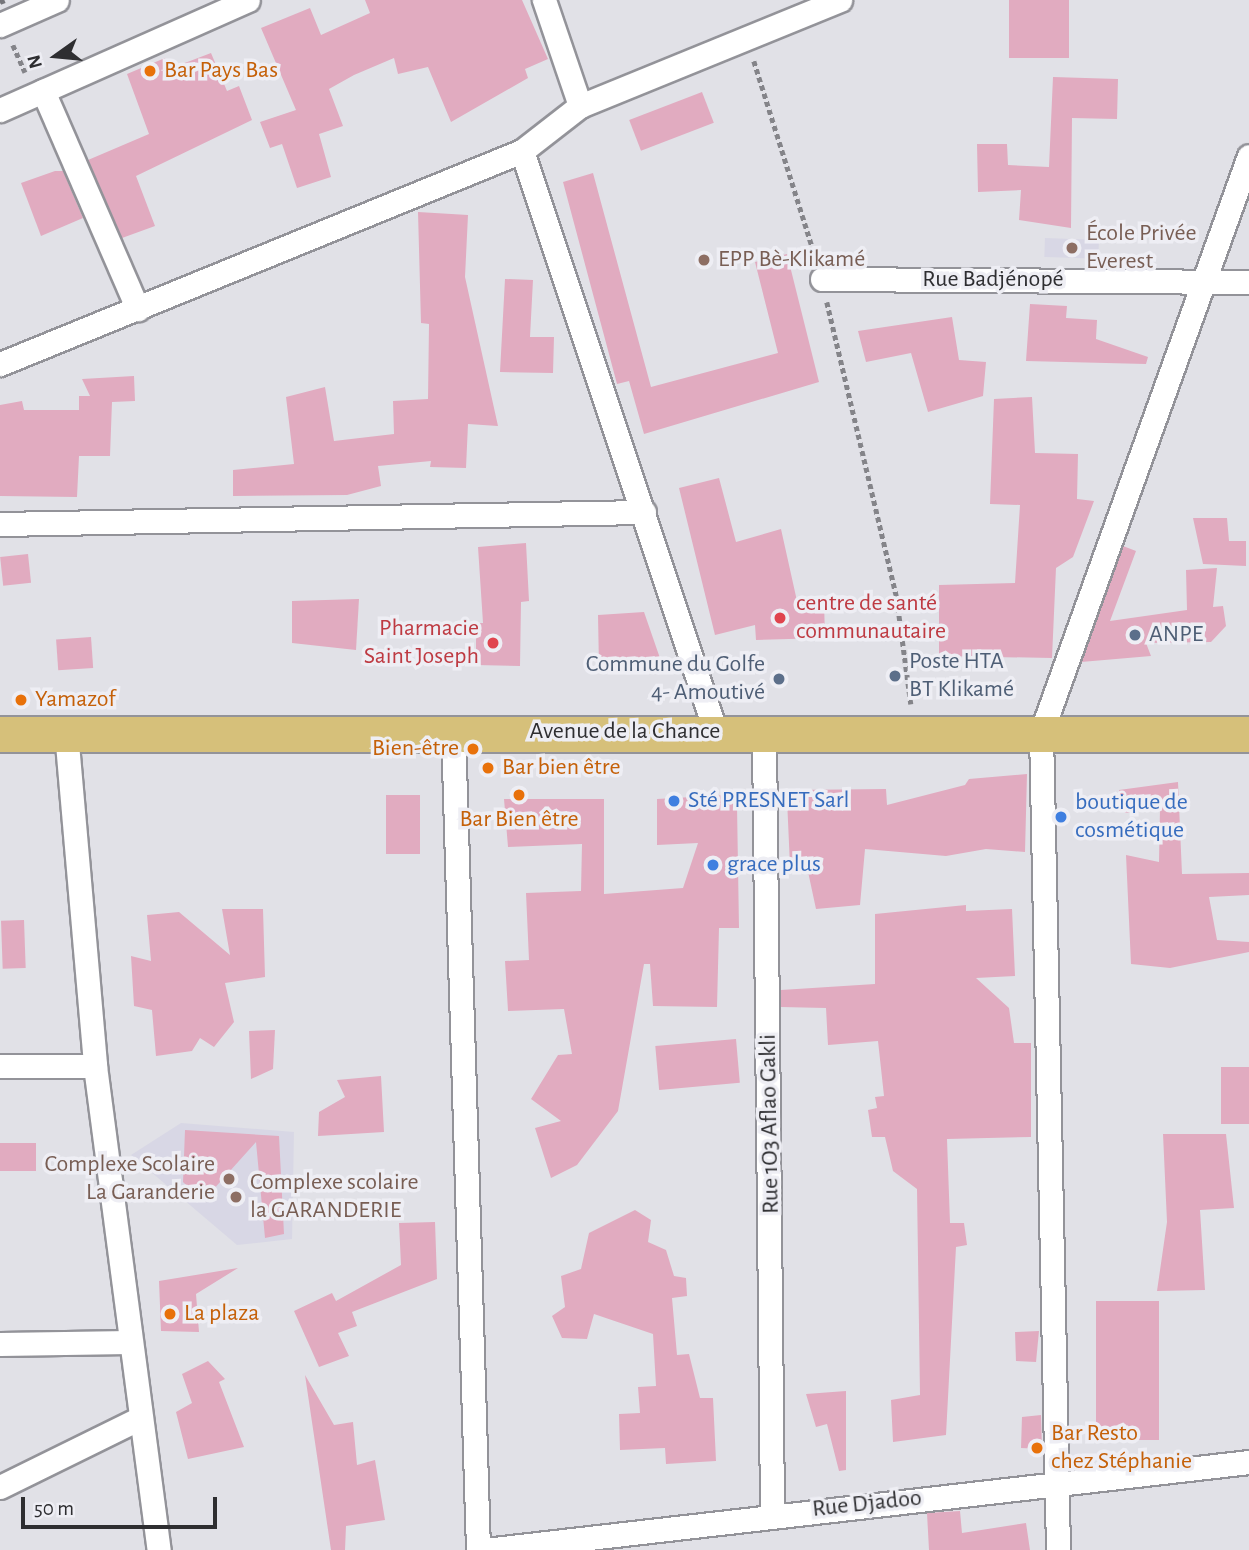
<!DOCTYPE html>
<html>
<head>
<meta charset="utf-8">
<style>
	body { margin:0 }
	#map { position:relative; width:1249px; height:1550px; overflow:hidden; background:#e1e1e7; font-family:"Alegreya Sans",sans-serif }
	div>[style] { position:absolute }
	.built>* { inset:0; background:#d8d7e5; transform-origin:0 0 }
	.building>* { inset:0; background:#e1abc0; transform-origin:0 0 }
	.path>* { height:4.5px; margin-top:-2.25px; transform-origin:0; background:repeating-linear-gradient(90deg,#848489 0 5px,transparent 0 8.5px) }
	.roads { filter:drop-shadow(2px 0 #939399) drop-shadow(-2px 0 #939399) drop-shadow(0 2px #939399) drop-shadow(0 -2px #939399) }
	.street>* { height:23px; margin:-11.5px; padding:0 11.5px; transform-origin:11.5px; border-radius:11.5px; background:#fff }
	.primary>* { height:35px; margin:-17.5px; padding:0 17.5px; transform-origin:17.5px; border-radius:17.5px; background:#d6c07a }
	.rail>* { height:5px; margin-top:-2.5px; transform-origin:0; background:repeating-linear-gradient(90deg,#75757a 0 9px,transparent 0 18px) }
	.dots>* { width:19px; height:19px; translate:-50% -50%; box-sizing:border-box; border:4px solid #eeeef4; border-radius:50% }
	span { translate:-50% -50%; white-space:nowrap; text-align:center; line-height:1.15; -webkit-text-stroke:7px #eeeef4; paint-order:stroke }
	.food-label { font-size:24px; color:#c56008 }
	.left { translate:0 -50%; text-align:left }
	.right { translate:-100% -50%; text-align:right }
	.education-label { font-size:24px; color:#785e54 }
	.street-label { font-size:24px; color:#2e2e31 }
	.health-label { font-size:24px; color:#be3a42 }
	.service-label { font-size:24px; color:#4e5e75 }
	.shop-label { font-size:24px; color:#366cbe }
	.north { position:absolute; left:21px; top:21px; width:70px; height:70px; -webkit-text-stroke:5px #eeeef4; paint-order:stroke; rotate:255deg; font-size:19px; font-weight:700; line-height:28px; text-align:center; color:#2e2e31 }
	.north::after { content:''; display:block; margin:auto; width:24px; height:32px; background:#2e2e31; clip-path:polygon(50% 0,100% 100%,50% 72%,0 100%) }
	.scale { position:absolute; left:21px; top:1497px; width:196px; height:32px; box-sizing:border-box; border:4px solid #2e2e31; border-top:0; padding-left:9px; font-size:21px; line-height:24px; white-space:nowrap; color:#2e2e31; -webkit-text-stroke:5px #eeeef4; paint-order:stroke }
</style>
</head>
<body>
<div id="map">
	<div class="built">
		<div style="left:1045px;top:238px;width:54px;height:19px;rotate:2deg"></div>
		<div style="clip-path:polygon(181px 1123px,294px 1132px,292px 1239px,237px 1245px,131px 1155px)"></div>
	</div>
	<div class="building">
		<div style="clip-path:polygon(365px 0,522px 0,548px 59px,525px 69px,528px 78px,451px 122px,428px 67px,398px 74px,394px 58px,354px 75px,329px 89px,343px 126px,319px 134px,331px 177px,297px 188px,282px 144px,270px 148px,260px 122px,296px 110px,261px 28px,310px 8px,321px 35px,370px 13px)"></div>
		<div style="left:1009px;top:0;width:60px;height:58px"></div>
		<div style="clip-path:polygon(211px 53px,227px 91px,239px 86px,252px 120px,136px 176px,155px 226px,122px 238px,88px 160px,149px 134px,127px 74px,165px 58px,169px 69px)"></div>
		<div style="clip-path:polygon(1053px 77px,1118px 79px,1117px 119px,1072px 118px,1071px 228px,1019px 220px,1021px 190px,978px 192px,977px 144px,1007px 144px,1008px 165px,1049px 167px)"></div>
		<div style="left:702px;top:92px;width:33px;height:78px;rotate:69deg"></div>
		<div style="clip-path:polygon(55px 171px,63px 171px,83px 218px,41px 236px,21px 183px)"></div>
		<div style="clip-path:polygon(593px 173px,651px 387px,778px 353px,755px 262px,787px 254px,819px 382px,644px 434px,629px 381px,617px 384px,563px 182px)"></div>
		<div style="clip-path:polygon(418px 212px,468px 215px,465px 277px,498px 426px,468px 424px,466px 468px,430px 467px,431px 461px,378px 466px,381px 486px,347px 495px,233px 496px,233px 470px,294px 464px,286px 397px,325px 387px,334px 441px,394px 434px,393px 401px,428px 399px,429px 324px,421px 323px)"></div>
		<div style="clip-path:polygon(505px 279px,533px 280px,530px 337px,554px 337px,553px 373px,500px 372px)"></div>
		<div style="clip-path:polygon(1030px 304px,1067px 306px,1066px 318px,1097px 320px,1096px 339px,1148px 357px,1146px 364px,1026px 361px)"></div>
		<div style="clip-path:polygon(952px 317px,959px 360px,986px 362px,983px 396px,928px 412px,911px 353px,866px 362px,858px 331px)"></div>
		<div style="clip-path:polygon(134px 376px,135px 401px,112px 402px,110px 456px,79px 456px,77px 497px,0 496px,0 405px,22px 401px,24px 410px,79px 410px,79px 396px,90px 396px,82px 379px)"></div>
		<div style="clip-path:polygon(1032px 397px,1035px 453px,1078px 454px,1077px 499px,1094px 501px,1073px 557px,1056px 568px,1052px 658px,939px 656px,939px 585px,1015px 583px,1020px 505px,990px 504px,994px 399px)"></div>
		<div style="clip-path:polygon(719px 478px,736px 542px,781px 529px,797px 601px,824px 601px,825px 638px,756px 640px,755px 625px,715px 635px,679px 488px)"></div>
		<div style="clip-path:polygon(1193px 518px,1227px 518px,1229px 541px,1246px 541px,1246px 566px,1203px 564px)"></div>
		<div style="clip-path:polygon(526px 543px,529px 601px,521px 602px,520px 666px,476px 665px,476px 623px,483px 623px,478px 547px)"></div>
		<div style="clip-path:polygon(1123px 546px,1136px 551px,1110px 621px,1187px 610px,1186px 570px,1217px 568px,1213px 607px,1223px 606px,1226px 626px,1211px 642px,1146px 643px,1151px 656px,1081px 662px)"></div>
		<div style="left:28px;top:554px;width:29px;height:28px;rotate:84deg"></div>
		<div style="clip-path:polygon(359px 599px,356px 650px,292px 643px,292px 601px)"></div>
		<div style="clip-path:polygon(644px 612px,662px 664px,599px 667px,598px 615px)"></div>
		<div style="left:91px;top:637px;width:31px;height:35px;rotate:86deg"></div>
		<div style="clip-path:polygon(1027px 774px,1025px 852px,986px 849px,946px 856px,865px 849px,860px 905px,816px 909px,807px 867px,790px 866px,787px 799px,793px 790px,886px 789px,887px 805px,965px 785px,969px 779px)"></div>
		<div style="clip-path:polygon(1178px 782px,1182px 874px,1249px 873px,1249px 895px,1209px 897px,1217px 940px,1249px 942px,1249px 952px,1170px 968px,1131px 964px,1126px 855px,1159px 862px,1160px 808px,1125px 813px,1119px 790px)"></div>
		<div style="left:386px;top:795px;width:34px;height:59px"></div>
		<div style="clip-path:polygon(727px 795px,737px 805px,739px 928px,719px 928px,717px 1007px,653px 1006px,650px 964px,644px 964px,618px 1111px,577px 1165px,551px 1178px,535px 1128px,561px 1121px,531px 1099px,558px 1055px,572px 1054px,564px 1009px,508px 1011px,505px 961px,529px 960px,526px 893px,581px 891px,582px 844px,508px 847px,504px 799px,604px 799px,604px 894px,683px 888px,698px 843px,657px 845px,657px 799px)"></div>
		<div style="clip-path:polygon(966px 905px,966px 911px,1012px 909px,1015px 976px,976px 978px,1009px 1008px,1014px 1043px,1031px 1043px,1031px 1137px,947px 1139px,950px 1223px,964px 1223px,967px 1245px,956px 1247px,946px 1435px,893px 1442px,891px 1400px,920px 1395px,917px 1189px,893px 1171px,885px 1137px,872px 1137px,868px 1110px,877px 1108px,875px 1097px,884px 1096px,878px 1041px,828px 1045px,826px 1008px,781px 1007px,781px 990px,875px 984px,875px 914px)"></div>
		<div style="clip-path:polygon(222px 909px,263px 909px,265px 977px,225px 983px,234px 1022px,214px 1047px,200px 1038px,192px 1051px,156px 1056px,152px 1010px,134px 1006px,131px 956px,151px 961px,147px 915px,179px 912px,230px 955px)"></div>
		<div style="left:24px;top:920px;width:48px;height:23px;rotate:88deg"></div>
		<div style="clip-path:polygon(275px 1030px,273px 1069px,251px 1079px,249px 1031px)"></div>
		<div style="left:736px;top:1039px;width:44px;height:81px;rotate:85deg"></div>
		<div style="left:1221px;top:1067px;width:28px;height:57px"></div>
		<div style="clip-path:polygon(381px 1076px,384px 1132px,318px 1136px,319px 1112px,345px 1097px,337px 1080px)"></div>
		<div style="clip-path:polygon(185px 1130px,279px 1136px,284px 1234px,265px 1238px,256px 1142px,203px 1201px,183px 1182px)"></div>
		<div style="clip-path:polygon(1163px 1134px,1226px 1134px,1234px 1208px,1200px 1210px,1205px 1290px,1157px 1291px,1167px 1222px)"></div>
		<div style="left:36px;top:1143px;width:28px;height:36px;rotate:90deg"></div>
		<div style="clip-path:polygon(635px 1210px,651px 1220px,648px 1242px,666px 1250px,674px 1276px,686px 1278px,687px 1296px,672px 1298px,677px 1355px,689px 1354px,700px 1398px,713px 1398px,716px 1461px,666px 1464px,665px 1448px,620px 1450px,619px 1414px,640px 1413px,638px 1387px,656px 1386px,653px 1334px,594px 1314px,587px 1339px,562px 1338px,552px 1316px,565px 1307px,561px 1276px,581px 1269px,589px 1233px)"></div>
		<div style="clip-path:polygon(435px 1222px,437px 1279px,352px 1312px,357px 1326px,338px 1333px,349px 1356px,319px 1367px,294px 1311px,332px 1293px,336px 1301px,401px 1265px,399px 1223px)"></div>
		<div style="clip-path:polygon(238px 1268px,196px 1294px,199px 1332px,161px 1331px,159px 1281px)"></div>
		<div style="left:1159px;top:1301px;width:139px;height:63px;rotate:90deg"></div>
		<div style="clip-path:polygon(1039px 1331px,1036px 1362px,1016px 1361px,1015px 1332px)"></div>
		<div style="clip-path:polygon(208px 1361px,225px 1379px,219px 1382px,244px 1447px,188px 1459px,176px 1412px,192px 1403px,182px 1374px)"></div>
		<div style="clip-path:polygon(305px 1375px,334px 1425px,353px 1422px,357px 1465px,375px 1460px,385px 1520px,346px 1526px,345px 1550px,331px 1550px)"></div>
		<div style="clip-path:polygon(846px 1391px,846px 1470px,839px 1471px,827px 1424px,816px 1427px,806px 1394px)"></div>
		<div style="clip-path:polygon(1041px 1415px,1042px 1449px,1021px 1448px,1022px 1417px)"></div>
		<div style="clip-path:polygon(960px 1511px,962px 1533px,1026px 1523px,1030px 1550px,929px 1550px,927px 1513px)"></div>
	</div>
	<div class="path">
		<div style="left:13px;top:45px;width:30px;rotate:66deg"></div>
		<div style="left:754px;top:61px;width:204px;rotate:72.6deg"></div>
		<div style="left:827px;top:302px;width:305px;rotate:76.7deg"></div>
		<div style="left:897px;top:599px;width:106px;rotate:82.4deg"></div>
	</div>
	<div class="roads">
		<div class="street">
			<div style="left:544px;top:0;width:112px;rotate:71.2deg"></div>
			<div style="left:0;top:25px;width:62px;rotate:-23.7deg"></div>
			<div style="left:43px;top:91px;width:238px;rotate:66.5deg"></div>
			<div style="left:0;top:110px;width:271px;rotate:-23.9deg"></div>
			<div style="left:522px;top:151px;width:613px;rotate:71.57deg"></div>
			<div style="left:822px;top:279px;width:427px;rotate:0.4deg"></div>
			<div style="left:0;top:364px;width:564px;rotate:-22.2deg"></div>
			<div style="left:522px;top:151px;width:73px;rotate:-37.8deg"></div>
			<div style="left:580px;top:106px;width:281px;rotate:-22.2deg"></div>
			<div style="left:0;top:524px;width:644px;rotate:-1.07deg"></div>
			<div style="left:453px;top:731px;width:819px;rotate:88.25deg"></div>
			<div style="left:66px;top:732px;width:335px;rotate:85deg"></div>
			<div style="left:95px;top:1066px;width:488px;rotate:82.5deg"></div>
			<div style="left:764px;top:733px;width:782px;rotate:89.41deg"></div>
			<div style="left:0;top:1066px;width:95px"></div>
			<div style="left:0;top:1344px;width:129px;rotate:-0.9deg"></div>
			<div style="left:0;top:1487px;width:154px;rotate:-26.2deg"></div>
			<div style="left:485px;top:1550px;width:769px;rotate:-6.57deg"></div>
			<div style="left:1058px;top:1550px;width:817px;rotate:-91.19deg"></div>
			<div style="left:1041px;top:733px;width:613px;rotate:-70.18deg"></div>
		</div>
		<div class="primary">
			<div style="left:0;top:734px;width:1249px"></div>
		</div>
	</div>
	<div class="rail">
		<div style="left:0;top:2px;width:5px;rotate:-22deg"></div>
	</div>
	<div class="dots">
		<div style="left:150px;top:71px;background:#e8710a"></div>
		<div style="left:1072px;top:248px;background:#8d6e63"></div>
		<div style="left:704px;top:260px;background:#8d6e63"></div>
		<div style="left:780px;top:618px;background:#e0444e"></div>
		<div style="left:1135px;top:635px;background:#5c6f8a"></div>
		<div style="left:493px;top:643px;background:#e0444e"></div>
		<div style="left:895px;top:676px;background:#5c6f8a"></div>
		<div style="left:779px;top:679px;background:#5c6f8a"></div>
		<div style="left:21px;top:700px;background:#e8710a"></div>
		<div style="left:473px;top:749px;background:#e8710a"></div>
		<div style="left:488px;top:768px;background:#e8710a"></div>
		<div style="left:519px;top:795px;background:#e8710a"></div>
		<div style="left:674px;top:801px;background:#3f7fe0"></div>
		<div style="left:1061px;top:817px;background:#3f7fe0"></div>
		<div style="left:713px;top:865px;background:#3f7fe0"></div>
		<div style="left:229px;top:1179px;background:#8d6e63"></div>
		<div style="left:236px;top:1197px;background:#8d6e63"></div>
		<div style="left:170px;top:1314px;background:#e8710a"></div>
		<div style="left:1037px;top:1448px;background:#e8710a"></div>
	</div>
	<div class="food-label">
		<span class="left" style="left:164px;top:71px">Bar Pays Bas</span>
		<span class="left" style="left:35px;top:700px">Yamazof</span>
		<span class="right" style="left:459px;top:749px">Bien-être</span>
		<span class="left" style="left:502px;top:768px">Bar bien être</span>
		<span style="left:519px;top:820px">Bar Bien être</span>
		<span class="left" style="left:184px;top:1314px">La plaza</span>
		<span class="left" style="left:1051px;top:1448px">Bar Resto<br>chez Stéphanie</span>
	</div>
	<div class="education-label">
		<span class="left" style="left:1086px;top:248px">École Privée<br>Everest</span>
		<span class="left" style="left:718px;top:260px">EPP Bè-Klikamé</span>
		<span class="right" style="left:215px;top:1179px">Complexe Scolaire<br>La Garanderie</span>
		<span class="left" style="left:250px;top:1197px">Complexe scolaire<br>la GARANDERIE</span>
	</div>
	<div class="street-label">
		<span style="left:993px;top:280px">Rue Badjénopé</span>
		<span style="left:625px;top:732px">Avenue de la Chance</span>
		<span style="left:770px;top:1124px;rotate:-91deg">Rue 1O3 Aflao Gakli</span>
		<span style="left:867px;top:1504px;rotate:-6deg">Rue Djadoo</span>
	</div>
	<div class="health-label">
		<span class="left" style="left:796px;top:618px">centre de santé<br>communautaire</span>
		<span class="right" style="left:479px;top:643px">Pharmacie<br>Saint Joseph</span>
	</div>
	<div class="service-label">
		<span class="left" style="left:1149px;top:635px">ANPE</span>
		<span class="left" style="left:909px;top:676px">Poste HTA<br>BT Klikamé</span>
		<span class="right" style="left:765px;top:679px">Commune du Golfe<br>4- Amoutivé</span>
	</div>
	<div class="shop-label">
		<span class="left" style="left:688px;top:801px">Sté PRESNET Sarl</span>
		<span class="left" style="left:1075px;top:817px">boutique de<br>cosmétique</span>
		<span class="left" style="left:727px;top:865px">grace plus</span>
	</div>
	<div class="north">N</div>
	<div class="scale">50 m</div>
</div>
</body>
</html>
